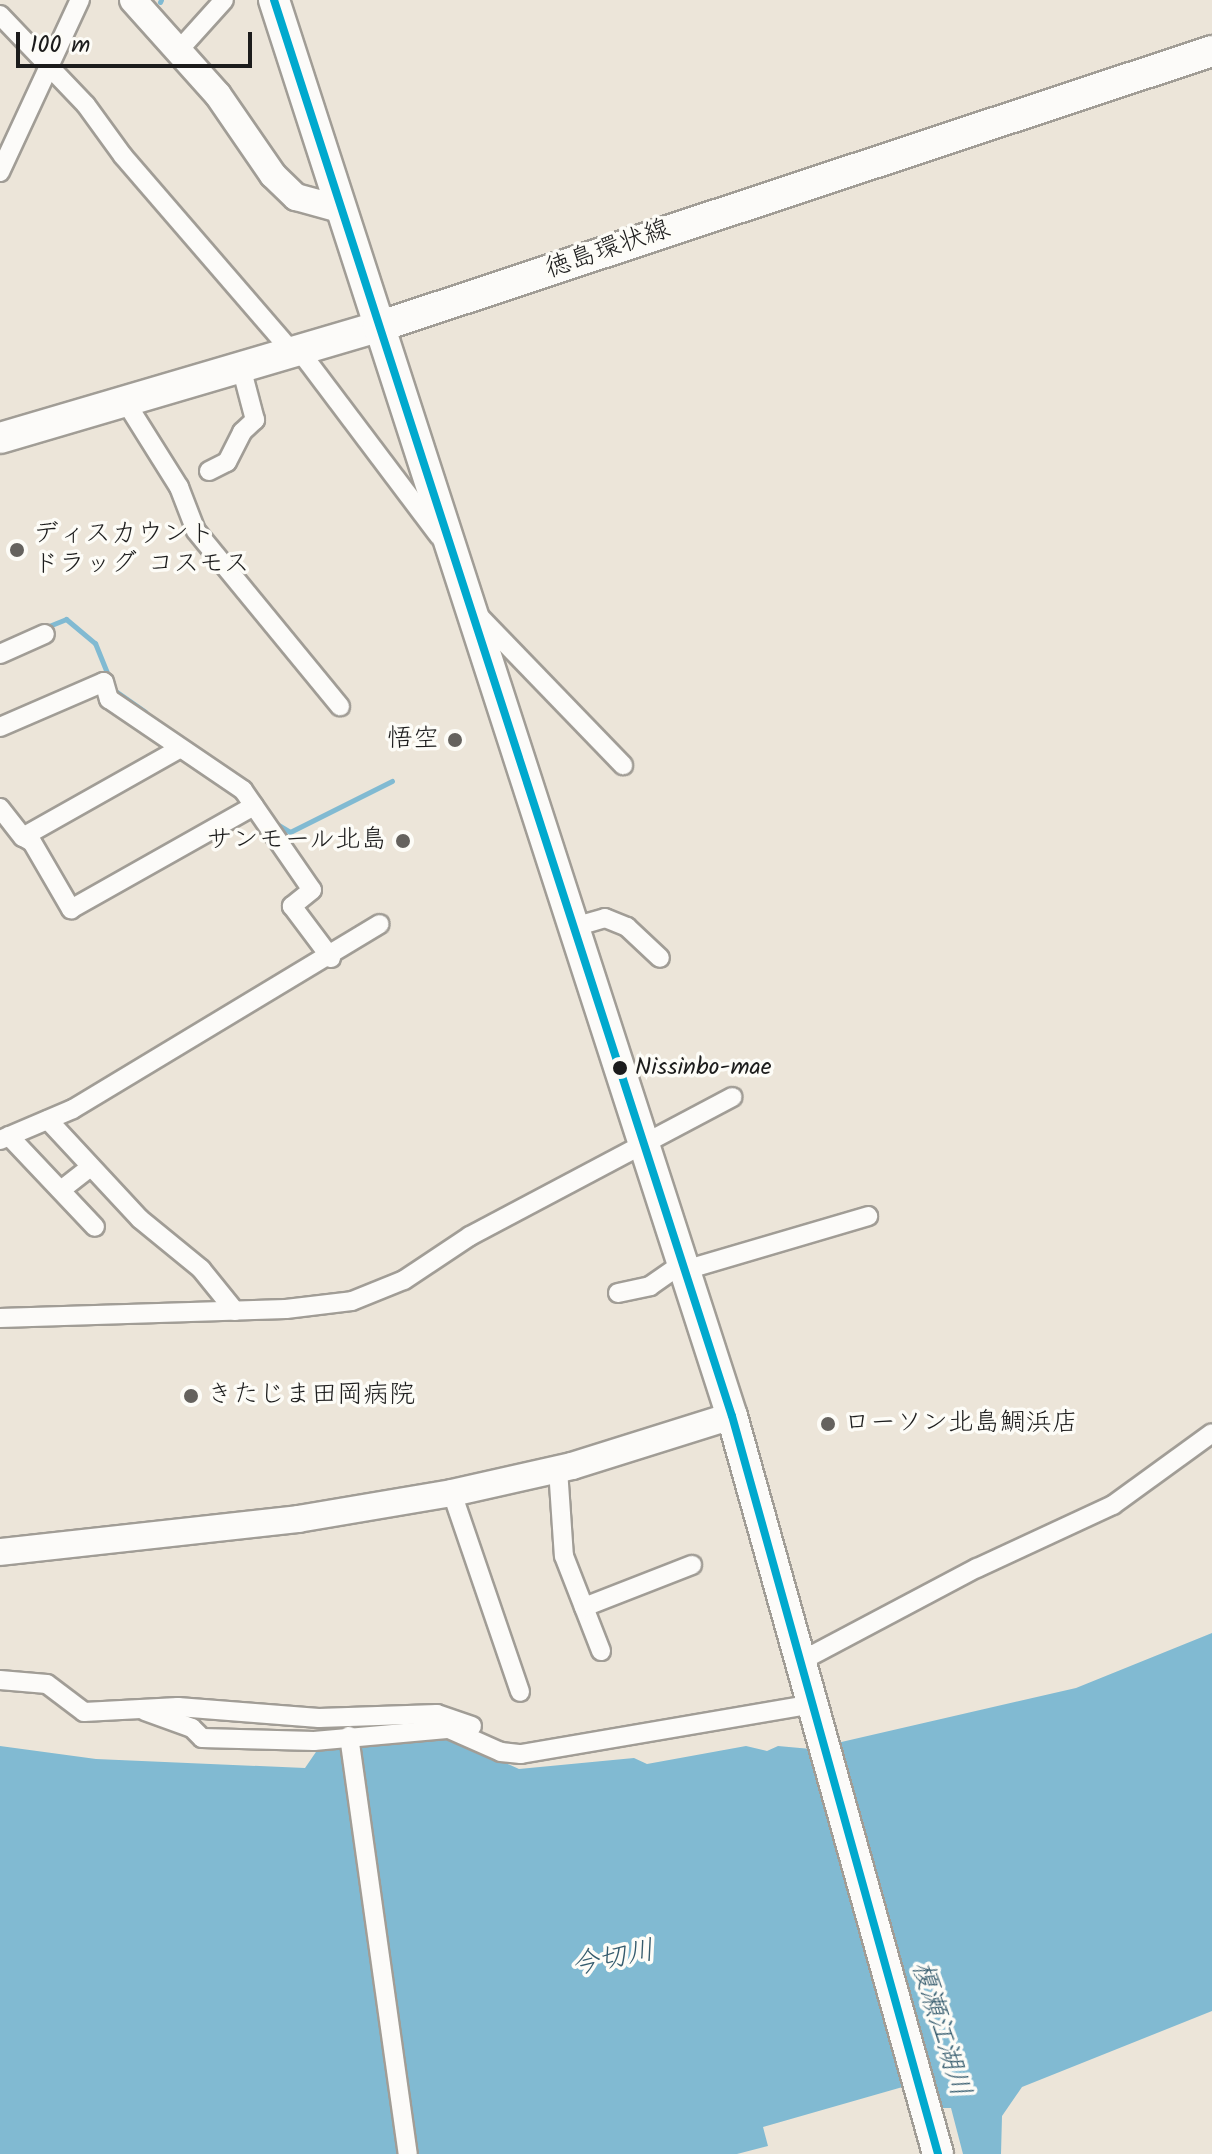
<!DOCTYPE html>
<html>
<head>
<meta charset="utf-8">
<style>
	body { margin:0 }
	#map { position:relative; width:1212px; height:2154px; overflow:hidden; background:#ece5d9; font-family:Kalam,"Klee One",sans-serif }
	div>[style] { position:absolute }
	.water>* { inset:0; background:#81bad2 }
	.stream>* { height:5px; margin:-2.5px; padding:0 2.5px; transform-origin:2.5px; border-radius:2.5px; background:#81bad2 }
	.roads { filter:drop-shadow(2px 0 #a19d96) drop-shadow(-2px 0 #a19d96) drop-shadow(0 2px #a19d96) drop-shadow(0 -2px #a19d96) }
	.street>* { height:18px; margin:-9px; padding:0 9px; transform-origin:9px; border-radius:9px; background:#fcfbf9 }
	.secondary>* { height:26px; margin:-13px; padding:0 13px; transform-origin:13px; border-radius:13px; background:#fcfbf9 }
	.primary>* { height:30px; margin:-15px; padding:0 15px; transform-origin:15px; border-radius:15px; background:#fcfbf9 }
	.bus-1>* { height:8px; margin:-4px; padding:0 4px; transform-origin:4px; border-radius:4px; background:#00a9ce }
	.dots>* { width:22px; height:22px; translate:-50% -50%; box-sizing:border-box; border:4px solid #fdfcf7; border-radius:50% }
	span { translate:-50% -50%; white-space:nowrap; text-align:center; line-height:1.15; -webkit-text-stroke:7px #fdfcf7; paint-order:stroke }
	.bus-label { font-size:24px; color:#1c1c1c }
	.left { translate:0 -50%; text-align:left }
	.street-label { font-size:26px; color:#1c1c1c }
	.poi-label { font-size:26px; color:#1c1c1c }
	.right { translate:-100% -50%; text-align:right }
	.water-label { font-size:28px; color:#355b6d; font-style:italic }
	.scale { position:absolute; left:16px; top:32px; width:236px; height:36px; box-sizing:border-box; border:4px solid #1c1c1c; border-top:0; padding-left:10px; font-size:24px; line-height:28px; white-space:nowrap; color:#1c1c1c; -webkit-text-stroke:6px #fdfcf7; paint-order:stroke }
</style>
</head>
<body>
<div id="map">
	<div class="water">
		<div style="clip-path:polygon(1212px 1633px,1212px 2011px,1022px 2087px,1002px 2116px,1001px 2154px,963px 2154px,951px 2108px,940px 2108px,906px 2086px,763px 2127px,768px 2146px,737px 2154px,0 2154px,0 1746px,96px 1759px,305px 1768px,318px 1749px,433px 1739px,457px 1741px,519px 1769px,634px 1758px,647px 1764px,746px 1746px,767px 1751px,778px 1746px,811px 1749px,1076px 1688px)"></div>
	</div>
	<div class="stream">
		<div style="left:160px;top:2px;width:2px;rotate:-63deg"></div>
		<div style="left:44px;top:628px;width:24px;rotate:-22deg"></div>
		<div style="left:66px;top:619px;width:38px;rotate:40deg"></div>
		<div style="left:95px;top:643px;width:37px;rotate:68deg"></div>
		<div style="left:114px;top:690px;width:38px;rotate:35deg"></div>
		<div style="left:275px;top:823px;width:17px;rotate:31deg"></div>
		<div style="left:290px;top:832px;width:114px;rotate:-26.6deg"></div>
	</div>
	<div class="roads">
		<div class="street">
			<div style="left:0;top:15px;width:124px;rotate:46.3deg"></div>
			<div style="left:86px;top:105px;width:63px;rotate:54deg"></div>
			<div style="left:123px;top:156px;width:259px;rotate:49.2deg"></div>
			<div style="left:179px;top:50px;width:67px;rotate:-48deg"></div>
			<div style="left:0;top:172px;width:190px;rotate:-65.1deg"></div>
			<div style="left:299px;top:350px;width:233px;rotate:53deg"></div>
			<div style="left:125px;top:401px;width:102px;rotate:57.9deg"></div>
			<div style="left:179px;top:487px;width:47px;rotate:68.9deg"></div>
			<div style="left:196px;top:531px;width:227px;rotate:50.6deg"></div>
			<div style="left:209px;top:471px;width:20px;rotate:-27deg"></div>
			<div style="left:227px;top:462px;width:34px;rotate:-63deg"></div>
			<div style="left:242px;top:432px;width:18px;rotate:-43deg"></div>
			<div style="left:255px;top:420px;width:55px;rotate:-104.8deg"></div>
			<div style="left:478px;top:615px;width:209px;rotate:46deg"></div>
			<div style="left:0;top:654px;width:49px;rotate:-24deg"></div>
			<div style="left:0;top:727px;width:113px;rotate:-23.4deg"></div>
			<div style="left:104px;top:682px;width:18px;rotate:74deg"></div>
			<div style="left:109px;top:699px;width:162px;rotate:34.2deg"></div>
			<div style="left:243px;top:790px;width:121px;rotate:55.4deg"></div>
			<div style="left:312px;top:890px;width:26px;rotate:141deg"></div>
			<div style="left:292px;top:906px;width:65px;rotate:53.1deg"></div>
			<div style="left:179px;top:749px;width:179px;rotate:150.6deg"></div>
			<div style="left:23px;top:837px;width:10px;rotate:29deg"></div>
			<div style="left:32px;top:842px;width:78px;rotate:59.8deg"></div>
			<div style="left:71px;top:909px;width:210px;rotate:-29.4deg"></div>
			<div style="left:0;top:808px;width:37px;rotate:52deg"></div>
			<div style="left:574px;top:927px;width:32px;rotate:-16deg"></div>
			<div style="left:605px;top:918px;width:24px;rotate:22deg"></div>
			<div style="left:627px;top:927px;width:45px;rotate:43.2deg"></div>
			<div style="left:48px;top:1120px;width:135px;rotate:47.1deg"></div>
			<div style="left:140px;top:1219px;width:79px;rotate:39.3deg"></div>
			<div style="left:201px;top:1269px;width:54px;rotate:51deg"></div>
			<div style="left:9px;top:1136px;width:125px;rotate:46.6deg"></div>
			<div style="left:0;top:1140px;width:79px;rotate:-23deg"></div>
			<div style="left:73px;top:1109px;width:358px;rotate:-31.1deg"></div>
			<div style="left:61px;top:1190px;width:37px;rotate:-38deg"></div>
			<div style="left:685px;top:1270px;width:191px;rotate:-16.4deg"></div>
			<div style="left:618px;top:1293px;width:33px;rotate:-12deg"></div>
			<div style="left:650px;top:1286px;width:40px;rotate:-34.9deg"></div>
			<div style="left:0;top:1318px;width:286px;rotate:-1.8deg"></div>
			<div style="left:286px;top:1309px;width:66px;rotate:-6.9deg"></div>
			<div style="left:352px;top:1301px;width:56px;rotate:-22deg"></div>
			<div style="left:404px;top:1280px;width:79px;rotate:-33.7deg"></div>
			<div style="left:470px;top:1236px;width:297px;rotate:-27.9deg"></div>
			<div style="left:558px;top:1469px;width:87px;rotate:86.1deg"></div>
			<div style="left:564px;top:1556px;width:102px;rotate:68.7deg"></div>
			<div style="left:452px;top:1493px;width:210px;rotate:71.1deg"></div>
			<div style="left:584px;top:1607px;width:116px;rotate:-21.3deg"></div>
			<div style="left:801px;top:1661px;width:199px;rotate:-27.9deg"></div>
			<div style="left:977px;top:1568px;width:150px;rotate:-24.9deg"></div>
			<div style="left:1113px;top:1505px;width:122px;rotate:-36deg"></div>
			<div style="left:0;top:1680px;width:47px;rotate:4.9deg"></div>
			<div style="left:47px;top:1684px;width:46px;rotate:37.1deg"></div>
			<div style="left:84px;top:1712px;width:94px;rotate:-3deg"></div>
			<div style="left:178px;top:1707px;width:141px;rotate:4.5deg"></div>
			<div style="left:319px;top:1718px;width:118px;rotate:-1.9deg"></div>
			<div style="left:437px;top:1714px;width:37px;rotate:19deg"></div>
			<div style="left:145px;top:1711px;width:50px;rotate:19.9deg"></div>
			<div style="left:192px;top:1728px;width:14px;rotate:45deg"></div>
			<div style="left:202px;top:1738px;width:112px;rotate:1.5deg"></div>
			<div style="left:314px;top:1741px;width:136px;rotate:-5.1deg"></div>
			<div style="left:449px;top:1729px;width:57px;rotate:23.9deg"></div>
			<div style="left:501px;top:1752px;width:20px;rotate:6deg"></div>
			<div style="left:521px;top:1754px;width:296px;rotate:-9.7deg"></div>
			<div style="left:349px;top:1736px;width:422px;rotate:82deg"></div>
		</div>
		<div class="secondary">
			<div style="left:133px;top:0;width:127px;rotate:48.2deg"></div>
			<div style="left:218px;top:95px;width:97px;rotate:55.5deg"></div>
			<div style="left:273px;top:175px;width:32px;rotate:44deg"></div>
			<div style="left:296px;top:197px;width:46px;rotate:15.3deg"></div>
			<div style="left:0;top:1552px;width:300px;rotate:-6.3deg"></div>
			<div style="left:298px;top:1519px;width:156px;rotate:-9.6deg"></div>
			<div style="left:452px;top:1493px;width:123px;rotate:-12.7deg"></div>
			<div style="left:572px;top:1466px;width:168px;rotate:-17.4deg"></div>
		</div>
		<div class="primary">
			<div style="left:274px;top:0;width:1488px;rotate:72.08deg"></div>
			<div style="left:732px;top:1416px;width:766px;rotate:74.4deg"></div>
			<div style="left:0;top:438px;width:394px;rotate:-16.4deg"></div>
			<div style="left:378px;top:327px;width:878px;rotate:-18.31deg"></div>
		</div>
	</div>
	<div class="bus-1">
		<div style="left:274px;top:0;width:1488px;rotate:72.08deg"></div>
		<div style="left:732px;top:1416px;width:766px;rotate:74.4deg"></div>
	</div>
	<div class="dots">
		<div style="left:17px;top:550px;background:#65625e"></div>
		<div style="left:455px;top:740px;background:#65625e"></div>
		<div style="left:403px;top:841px;background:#65625e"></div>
		<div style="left:620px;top:1068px;background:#1c1c1c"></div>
		<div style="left:191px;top:1396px;background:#65625e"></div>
		<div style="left:828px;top:1424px;background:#65625e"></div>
	</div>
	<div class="bus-label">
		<span class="left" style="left:635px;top:1068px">Nissinbo-mae</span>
	</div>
	<div class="street-label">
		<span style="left:608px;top:250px;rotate:-19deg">徳島環状線</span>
	</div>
	<div class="poi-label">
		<span class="left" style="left:33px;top:550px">ディスカウント<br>ドラッグ コスモス</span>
		<span class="right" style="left:439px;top:740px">悟空</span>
		<span class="right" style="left:387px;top:841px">サンモール北島</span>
		<span class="left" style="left:207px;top:1396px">きたじま田岡病院</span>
		<span class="left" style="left:844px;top:1424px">ローソン北島鯛浜店</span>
	</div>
	<div class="water-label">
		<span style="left:613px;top:1959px;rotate:-11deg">今切川</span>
		<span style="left:940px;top:2029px;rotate:73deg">榎瀬江湖川</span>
	</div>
	<div class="scale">100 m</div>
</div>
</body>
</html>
